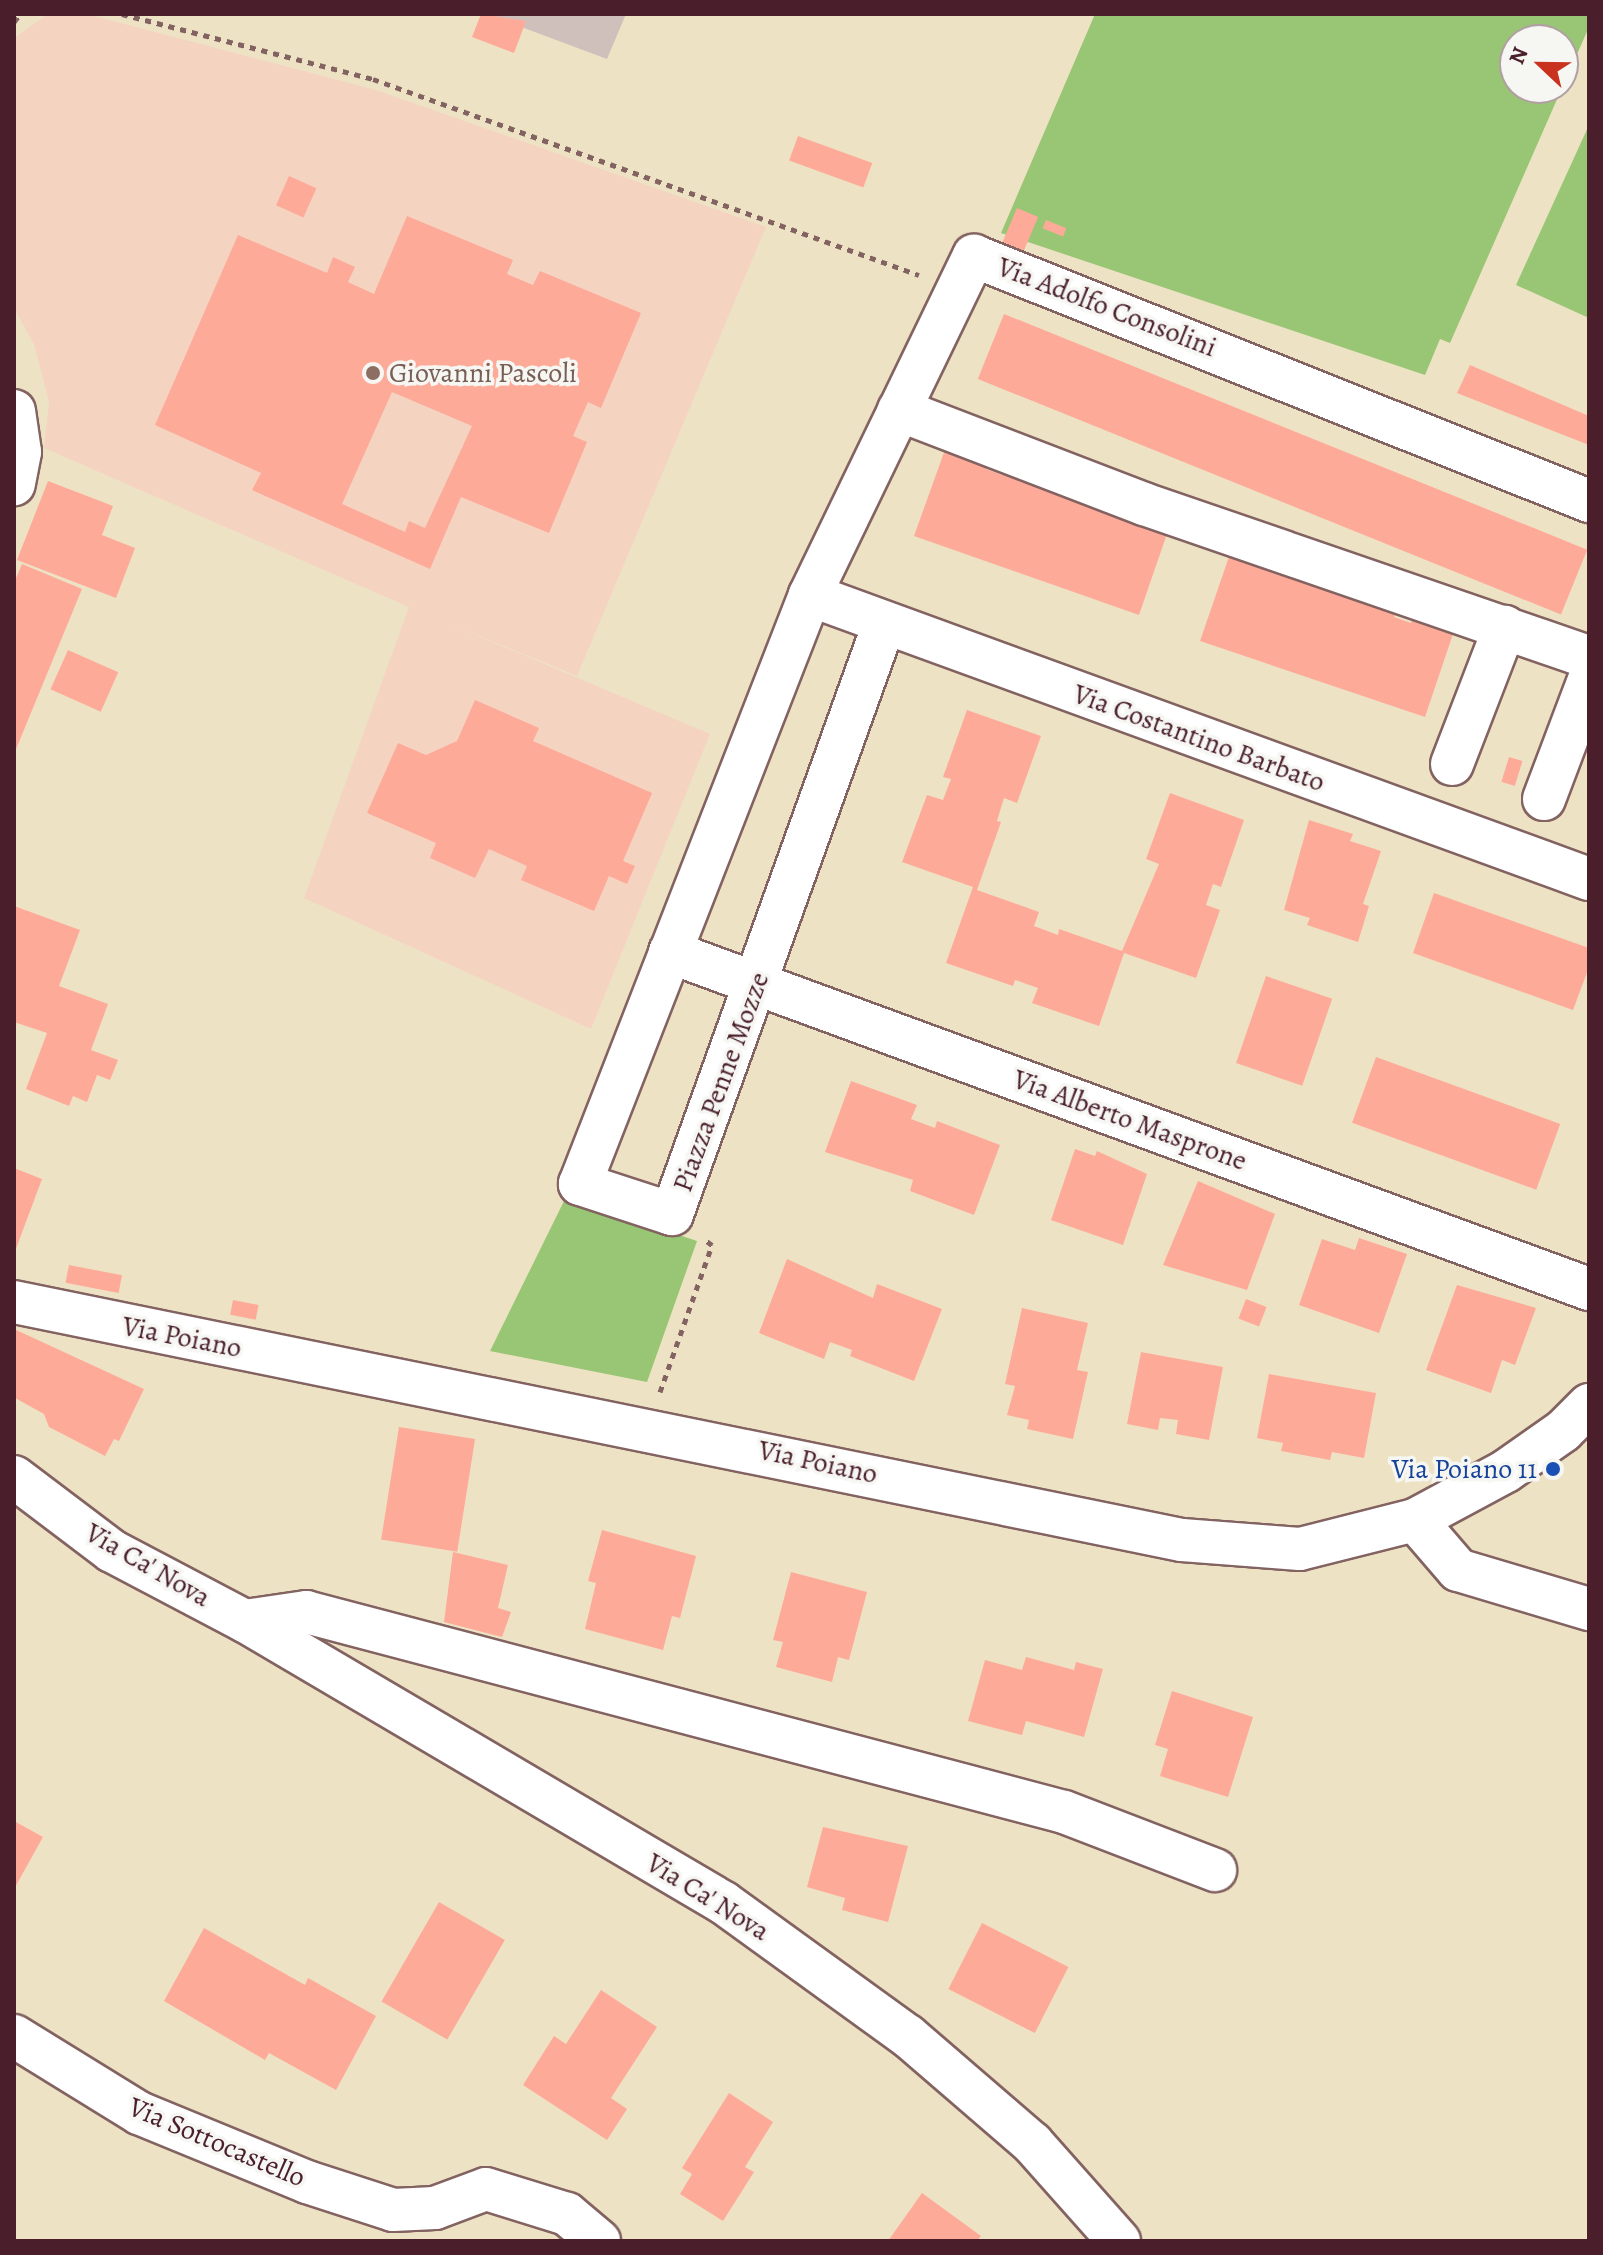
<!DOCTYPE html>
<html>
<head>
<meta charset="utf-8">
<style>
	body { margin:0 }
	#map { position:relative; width:1603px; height:2255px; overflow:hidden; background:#eee2c4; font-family:Alegreya,serif }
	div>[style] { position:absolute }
	.built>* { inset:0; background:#f4d3c1 }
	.industrial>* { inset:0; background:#d0c0bc }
	.green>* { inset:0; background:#98c674 }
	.building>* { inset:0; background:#feaa99; transform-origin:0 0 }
	.path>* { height:5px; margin-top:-2.5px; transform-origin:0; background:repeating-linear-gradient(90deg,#836361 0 6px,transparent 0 12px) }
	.roads { filter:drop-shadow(2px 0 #836361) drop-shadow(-2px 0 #836361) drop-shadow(0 2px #836361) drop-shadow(0 -2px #836361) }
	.minor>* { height:42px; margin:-21px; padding:0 21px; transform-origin:21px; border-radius:21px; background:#fff }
	.dots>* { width:22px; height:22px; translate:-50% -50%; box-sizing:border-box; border:4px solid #f6f6f2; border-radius:50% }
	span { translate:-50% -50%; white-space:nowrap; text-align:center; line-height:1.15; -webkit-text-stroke:7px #f6f6f2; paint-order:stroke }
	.street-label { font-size:28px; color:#4a1f2b }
	.education-label { font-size:28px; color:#785e54 }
	.left { translate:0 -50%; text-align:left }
	.transit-label { font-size:28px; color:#164399 }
	.right { translate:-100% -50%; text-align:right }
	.frame { position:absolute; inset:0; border:16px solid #4a1f2b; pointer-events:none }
	.north { position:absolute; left:1499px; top:24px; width:80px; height:80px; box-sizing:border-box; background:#f6f6f2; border:2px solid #b1a0a2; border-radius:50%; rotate:292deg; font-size:22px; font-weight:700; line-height:32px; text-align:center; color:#4a1f2b }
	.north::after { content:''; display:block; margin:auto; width:28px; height:36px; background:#c8321e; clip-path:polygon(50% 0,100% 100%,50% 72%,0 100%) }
</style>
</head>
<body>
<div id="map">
	<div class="built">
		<div style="clip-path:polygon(48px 14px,90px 15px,376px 90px,766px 227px,577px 676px,438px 619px,710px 734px,591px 1029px,304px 898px,409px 607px,44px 448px,49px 402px,34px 344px,14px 308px,14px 38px)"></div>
	</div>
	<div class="industrial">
		<div style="clip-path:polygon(487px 14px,626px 14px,607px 59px)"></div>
	</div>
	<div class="green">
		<div style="clip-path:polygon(1095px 14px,1589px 14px,1589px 27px,1563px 86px,1563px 40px,1515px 40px,1515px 88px,1562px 88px,1450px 343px,1440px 339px,1425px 375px,1001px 233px)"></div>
		<div style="clip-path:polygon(1589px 125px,1589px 318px,1516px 285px)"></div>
		<div style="clip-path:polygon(566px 1197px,697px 1241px,647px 1382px,490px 1351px)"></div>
	</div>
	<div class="building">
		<div style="clip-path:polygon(481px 14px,526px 21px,514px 53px,472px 37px)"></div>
		<div style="left:798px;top:136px;width:79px;height:26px;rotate:20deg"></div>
		<div style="left:289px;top:176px;width:30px;height:32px;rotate:24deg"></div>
		<div style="left:1017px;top:208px;width:23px;height:37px;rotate:23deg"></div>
		<div style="clip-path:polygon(evenodd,407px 216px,513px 260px,507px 274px,533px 285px,540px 271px,641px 313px,601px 408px,588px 402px,573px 436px,587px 442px,549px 533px,461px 497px,430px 569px,252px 490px,261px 473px,155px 425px,238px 235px,327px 273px,333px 257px,355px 267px,348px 282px,374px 294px,407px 216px,392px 392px,472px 426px,425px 528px,409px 521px,405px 532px,342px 504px,392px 392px)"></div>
		<div style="left:1046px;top:220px;width:22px;height:9px;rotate:22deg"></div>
		<div style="left:1004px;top:314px;width:629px;height:70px;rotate:22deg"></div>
		<div style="clip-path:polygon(1470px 365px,1589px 416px,1589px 445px,1457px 393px)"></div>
		<div style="clip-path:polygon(947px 444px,989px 459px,986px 469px,1002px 475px,1005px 466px,1112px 504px,1109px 513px,1170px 525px,1139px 615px,914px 536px)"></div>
		<div style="clip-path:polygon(48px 481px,113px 506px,102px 535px,135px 548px,116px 598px,17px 560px)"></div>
		<div style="clip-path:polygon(1232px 548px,1274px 561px,1270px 572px,1287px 578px,1290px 569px,1332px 583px,1329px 590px,1355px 600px,1357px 592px,1398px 606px,1394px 617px,1411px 623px,1415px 614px,1455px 628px,1425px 717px,1200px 641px)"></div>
		<div style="clip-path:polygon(22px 564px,82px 589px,14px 754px,14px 583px)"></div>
		<div style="left:68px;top:650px;width:55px;height:43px;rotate:24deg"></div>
		<div style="clip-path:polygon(475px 700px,539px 728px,533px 741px,652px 793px,623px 861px,635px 866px,627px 884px,609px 876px,594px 911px,521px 880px,527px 866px,489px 849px,475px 878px,430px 858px,436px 843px,367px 813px,398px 743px,426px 755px,457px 741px)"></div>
		<div style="clip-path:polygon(967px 710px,1041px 736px,1017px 803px,1004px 798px,997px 821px,1001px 822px,977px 890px,1039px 912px,1034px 926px,1058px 935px,1059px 929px,1122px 951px,1159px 864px,1146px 859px,1170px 793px,1244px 820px,1221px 887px,1213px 884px,1206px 905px,1220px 910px,1196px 978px,1124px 953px,1099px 1026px,1032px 1003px,1038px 988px,1015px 980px,1013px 986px,946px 963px,973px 887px,902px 862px,927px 795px,943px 800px,951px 779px,943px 777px)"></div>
		<div style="left:1509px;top:757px;width:14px;height:26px;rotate:17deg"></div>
		<div style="clip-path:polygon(1309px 820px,1353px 834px,1350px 841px,1381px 851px,1363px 904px,1369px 906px,1358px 942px,1307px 925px,1310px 918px,1284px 910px)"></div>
		<div style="clip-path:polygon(1434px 893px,1589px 948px,1589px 967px,1573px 1010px,1413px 953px)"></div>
		<div style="clip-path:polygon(14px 906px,80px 930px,59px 986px,108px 1004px,91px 1050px,118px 1060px,110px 1080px,97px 1075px,87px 1102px,73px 1096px,69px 1106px,26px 1089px,47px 1033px,14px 1022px)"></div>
		<div style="left:1266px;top:976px;width:70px;height:92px;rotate:19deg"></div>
		<div style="left:1376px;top:1057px;width:196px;height:70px;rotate:20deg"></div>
		<div style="clip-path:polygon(851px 1081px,917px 1105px,911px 1119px,935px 1128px,937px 1121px,1000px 1145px,974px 1215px,910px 1191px,913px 1180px,825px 1152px)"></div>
		<div style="clip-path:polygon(1075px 1149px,1095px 1156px,1097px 1151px,1147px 1174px,1123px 1245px,1051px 1220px)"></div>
		<div style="clip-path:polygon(14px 1168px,42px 1179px,14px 1254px)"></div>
		<div style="clip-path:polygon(1198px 1181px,1275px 1214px,1247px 1290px,1163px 1265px)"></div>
		<div style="clip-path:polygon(1359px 1238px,1407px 1254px,1379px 1333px,1299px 1305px,1322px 1239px,1355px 1250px)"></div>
		<div style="clip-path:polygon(787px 1259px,873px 1298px,877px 1284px,942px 1309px,914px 1381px,850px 1356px,852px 1350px,830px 1342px,824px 1359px,759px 1333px)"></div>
		<div style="left:69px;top:1265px;width:54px;height:18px;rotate:11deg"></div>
		<div style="clip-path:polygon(1457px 1285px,1536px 1308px,1515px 1365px,1502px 1360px,1491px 1393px,1426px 1370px)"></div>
		<div style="left:1246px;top:1299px;width:22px;height:21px;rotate:21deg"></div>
		<div style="left:233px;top:1300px;width:26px;height:15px;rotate:11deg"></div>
		<div style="clip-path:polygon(1022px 1308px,1088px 1323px,1077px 1370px,1088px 1372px,1073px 1439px,1027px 1429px,1029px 1420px,1007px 1415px,1015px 1386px,1005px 1384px)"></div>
		<div style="clip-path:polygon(14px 1329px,144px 1389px,119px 1441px,114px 1439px,105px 1456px,49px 1427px,44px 1414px,15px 1398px)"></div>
		<div style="clip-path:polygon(1141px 1352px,1223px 1367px,1209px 1440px,1176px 1434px,1178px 1420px,1160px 1418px,1158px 1430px,1127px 1424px)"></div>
		<div style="clip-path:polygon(1269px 1374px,1376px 1393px,1364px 1458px,1332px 1452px,1330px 1460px,1281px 1451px,1283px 1443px,1257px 1438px)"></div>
		<div style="left:399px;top:1427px;width:77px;height:114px;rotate:9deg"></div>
		<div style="clip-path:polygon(602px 1530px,696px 1556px,680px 1618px,672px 1616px,663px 1650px,585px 1629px,596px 1583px,588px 1581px)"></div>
		<div style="clip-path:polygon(453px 1552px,508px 1565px,498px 1608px,511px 1612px,502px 1637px,444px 1622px)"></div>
		<div style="clip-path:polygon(791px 1572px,867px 1592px,849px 1660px,838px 1657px,832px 1682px,776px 1667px,783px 1642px,773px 1640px)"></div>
		<div style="clip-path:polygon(1026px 1657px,1074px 1670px,1076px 1662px,1103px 1669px,1084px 1737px,1026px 1721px,1022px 1735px,968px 1721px,985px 1660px,1022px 1670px)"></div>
		<div style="clip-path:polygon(1172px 1691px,1253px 1717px,1228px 1797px,1160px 1776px,1168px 1749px,1155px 1745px)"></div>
		<div style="clip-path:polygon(14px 1821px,43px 1837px,14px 1889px)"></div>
		<div style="clip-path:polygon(823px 1827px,908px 1846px,888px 1922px,842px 1910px,845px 1898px,807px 1887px)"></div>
		<div style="left:439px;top:1902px;width:76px;height:115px;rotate:30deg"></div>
		<div style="left:982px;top:1923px;width:97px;height:74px;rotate:27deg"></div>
		<div style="clip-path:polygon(204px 1928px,305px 1985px,308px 1978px,376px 2016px,336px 2090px,269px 2053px,265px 2060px,164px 2001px)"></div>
		<div style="clip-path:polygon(601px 1990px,657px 2027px,611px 2098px,627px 2109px,607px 2140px,523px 2085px,554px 2036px,566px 2044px)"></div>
		<div style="clip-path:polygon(729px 2093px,773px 2122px,745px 2167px,754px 2172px,723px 2221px,680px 2194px,692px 2174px,682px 2168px)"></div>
		<div style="clip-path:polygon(922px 2193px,981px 2236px,977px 2241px,888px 2241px)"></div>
	</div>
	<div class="path">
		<div style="left:122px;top:14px;width:259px;rotate:14.5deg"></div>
		<div style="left:373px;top:79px;width:580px;rotate:19.75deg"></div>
		<div style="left:14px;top:22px;width:10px;rotate:-53deg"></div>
		<div style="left:660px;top:1392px;width:156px;rotate:-70.5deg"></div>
		<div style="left:712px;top:1245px;width:10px;rotate:-143deg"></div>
	</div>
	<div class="roads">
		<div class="minor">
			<div style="left:899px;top:410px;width:262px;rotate:21deg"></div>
			<div style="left:1144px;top:504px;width:471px;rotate:19deg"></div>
			<div style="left:14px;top:411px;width:41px;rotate:81.7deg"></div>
			<div style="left:20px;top:452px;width:33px;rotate:101deg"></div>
			<div style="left:810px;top:595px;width:829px;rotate:20.03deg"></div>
			<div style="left:884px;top:624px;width:627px;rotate:109.76deg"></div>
			<div style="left:672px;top:1214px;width:97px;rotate:-161.9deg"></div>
			<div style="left:580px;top:1184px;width:632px;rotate:-68.67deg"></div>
			<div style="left:810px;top:595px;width:377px;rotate:-64.2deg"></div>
			<div style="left:974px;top:256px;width:662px;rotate:21.72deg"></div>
			<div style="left:1452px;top:764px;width:147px;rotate:-68.9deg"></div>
			<div style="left:1544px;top:799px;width:127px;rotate:-69.3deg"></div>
			<div style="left:670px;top:952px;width:979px;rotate:20.14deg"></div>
			<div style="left:14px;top:1302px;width:1192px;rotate:11.52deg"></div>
			<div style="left:1182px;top:1540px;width:118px;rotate:4.4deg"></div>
			<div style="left:1300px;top:1549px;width:119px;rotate:-14.2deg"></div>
			<div style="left:1415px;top:1520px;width:103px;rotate:-28.3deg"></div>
			<div style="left:1506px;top:1471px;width:70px;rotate:-35.1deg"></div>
			<div style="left:1563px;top:1431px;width:37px;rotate:-45deg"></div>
			<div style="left:14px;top:1477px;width:123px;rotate:37.1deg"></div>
			<div style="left:112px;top:1551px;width:150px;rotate:27.8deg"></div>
			<div style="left:245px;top:1621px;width:556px;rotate:30.49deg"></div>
			<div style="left:724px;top:1903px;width:227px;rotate:35.9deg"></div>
			<div style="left:908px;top:2036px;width:164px;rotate:40.8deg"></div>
			<div style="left:1032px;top:2143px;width:131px;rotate:48.4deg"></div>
			<div style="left:1415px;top:1520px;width:66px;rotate:49.3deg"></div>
			<div style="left:1458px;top:1570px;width:137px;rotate:16.6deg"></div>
			<div style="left:245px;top:1621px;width:62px;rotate:-8.4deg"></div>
			<div style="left:306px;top:1612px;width:784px;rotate:14.78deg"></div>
			<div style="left:1064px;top:1812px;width:162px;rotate:21deg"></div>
			<div style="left:14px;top:2036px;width:147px;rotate:31.6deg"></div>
			<div style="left:139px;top:2113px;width:182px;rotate:22.3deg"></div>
			<div style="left:307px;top:2182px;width:90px;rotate:18deg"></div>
			<div style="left:393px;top:2210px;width:42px;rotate:-2.7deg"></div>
			<div style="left:435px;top:2208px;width:54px;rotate:-20.4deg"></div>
			<div style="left:486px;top:2189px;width:85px;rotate:17.2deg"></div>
			<div style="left:567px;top:2214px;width:42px;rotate:40.2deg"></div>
		</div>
	</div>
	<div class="dots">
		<div style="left:373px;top:373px;background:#8d6e63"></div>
		<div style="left:1553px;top:1469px;background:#1a4fb4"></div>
	</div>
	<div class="street-label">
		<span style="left:1107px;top:307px;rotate:21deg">Via Adolfo Consolini</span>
		<span style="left:1199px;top:738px;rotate:20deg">Via Costantino Barbato</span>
		<span style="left:721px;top:1082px;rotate:-70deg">Piazza Penne Mozze</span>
		<span style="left:1130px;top:1120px;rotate:20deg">Via Alberto Masprone</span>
		<span style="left:182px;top:1337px;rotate:11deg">Via Poiano</span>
		<span style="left:818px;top:1462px;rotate:12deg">Via Poiano</span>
		<span style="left:148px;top:1565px;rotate:30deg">Via Ca' Nova</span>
		<span style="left:708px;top:1897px;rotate:32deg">Via Ca' Nova</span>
		<span style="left:217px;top:2142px;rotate:23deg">Via Sottocastello</span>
	</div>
	<div class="education-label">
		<span class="left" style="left:389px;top:373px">Giovanni Pascoli</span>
	</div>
	<div class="transit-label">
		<span class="right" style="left:1537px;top:1469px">Via Poiano 11</span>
	</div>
	<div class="frame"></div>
	<div class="north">N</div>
</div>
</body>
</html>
